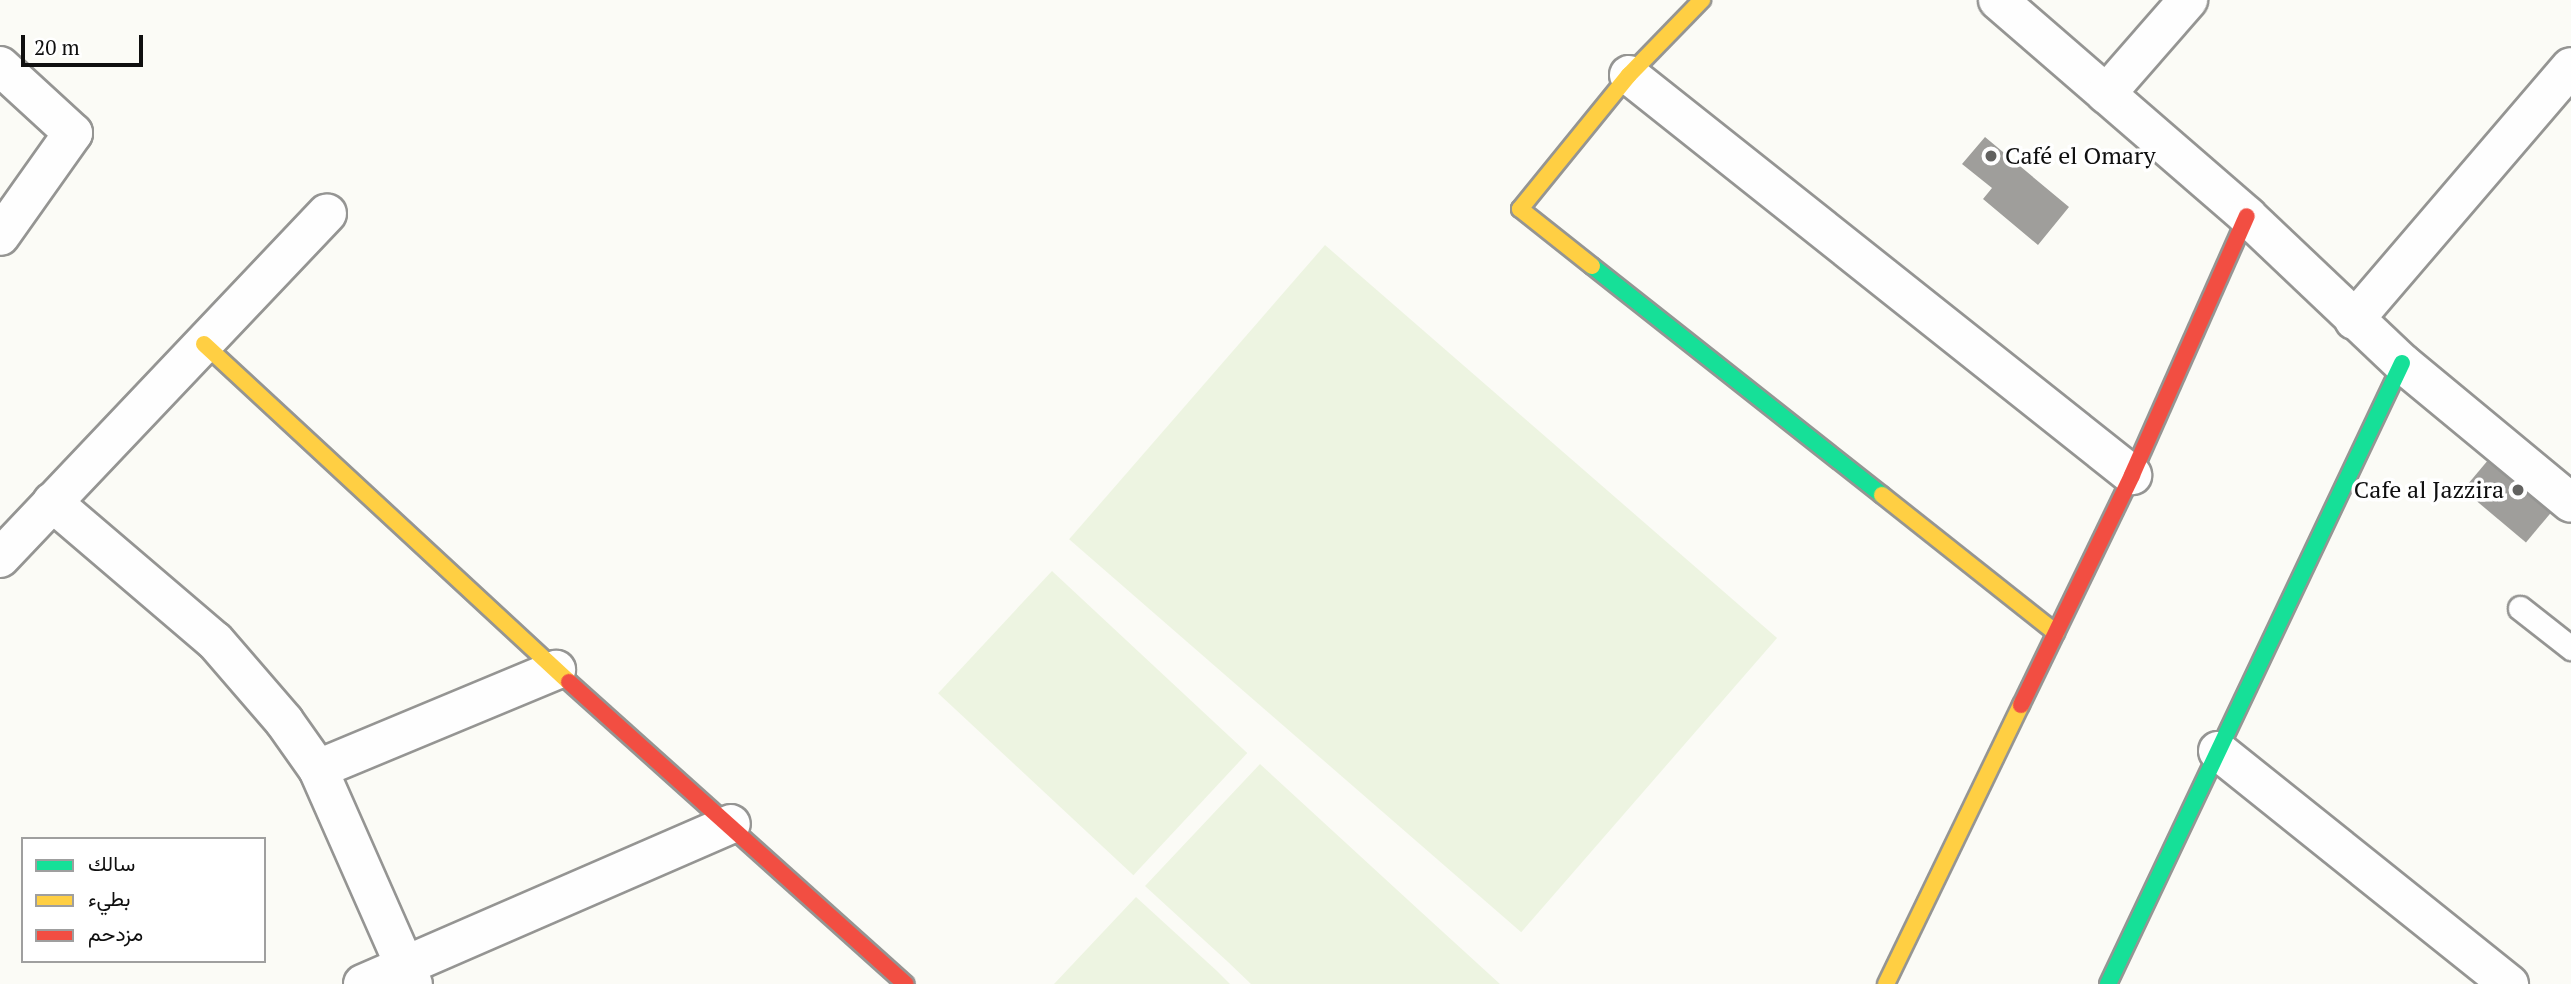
<!DOCTYPE html>
<html>
<head>
<meta charset="utf-8">
<style>
	body { margin:0 }
	#map { position:relative; width:2571px; height:984px; overflow:hidden; background:#fbfbf6; font-family:"PT Serif",Vazirmatn,serif }
	div>[style] { position:absolute }
	.pitch>* { inset:0; background:#edf4e1; transform-origin:0 0 }
	.building>* { inset:0; background:#9f9e9b; transform-origin:0 0 }
	.roads { filter:drop-shadow(2px 0 #959593) drop-shadow(-2px 0 #959593) drop-shadow(0 2px #959593) drop-shadow(0 -2px #959593) }
	.lane>* { height:23px; margin:-11.5px; padding:0 11.5px; transform-origin:11.5px; border-radius:11.5px; background:#fefefe }
	.street>* { height:38px; margin:-19px; padding:0 19px; transform-origin:19px; border-radius:19px; background:#fefefe }
	.fast>* { height:16px; margin:-8px; padding:0 8px; transform-origin:8px; border-radius:8px; background:#16e098 }
	.slow>* { height:16px; margin:-8px; padding:0 8px; transform-origin:8px; border-radius:8px; background:#ffcf43 }
	.jam>* { height:16px; margin:-8px; padding:0 8px; transform-origin:8px; border-radius:8px; background:#f24e42 }
	.dots>* { width:19px; height:19px; translate:-50% -50%; box-sizing:border-box; border:4px solid #fff; border-radius:50% }
	span { translate:-50% -50%; white-space:nowrap; text-align:center; line-height:1.15; -webkit-text-stroke:7px #fff; paint-order:stroke }
	.poi-label { font-size:24px; color:#0f0f0f }
	.left { translate:0 -50%; text-align:left }
	.right { translate:-100% -50%; text-align:right }
	.legend { position:absolute; left:21px; top:837px; width:245px; height:126px; box-sizing:border-box; background:#fff; border:2px solid #9f9f9f; margin:0; padding:9px 12px; list-style:none; font-size:21px; color:#0f0f0f }
	.legend li { display:flex; align-items:center; gap:14px; height:35px }
	.legend b { width:35px; border:2px solid #9f9f9f }
	.scale { position:absolute; left:21px; top:35px; width:122px; height:32px; box-sizing:border-box; border:4px solid #0f0f0f; border-top:0; padding-left:9px; font-size:21px; line-height:24px; white-space:nowrap; color:#0f0f0f; -webkit-text-stroke:5px #fff; paint-order:stroke }
</style>
</head>
<body>
<div id="map">
	<div class="pitch">
		<div style="left:1325px;top:245px;width:599px;height:390px;rotate:41deg"></div>
		<div style="left:1052px;top:571px;width:267px;height:167px;rotate:43deg"></div>
		<div style="clip-path:polygon(1260px 764px,1420px 911px,1500px 984px,1251px 984px,1228px 962px,1145px 886px)"></div>
		<div style="clip-path:polygon(1136px 897px,1217px 971px,1230px 984px,1054px 984px)"></div>
	</div>
	<div class="building">
		<div style="clip-path:polygon(1985px 137px,2069px 207px,2038px 245px,1983px 199px,1992px 188px,1962px 164px)"></div>
		<div style="left:2494px;top:453px;width:82px;height:48px;rotate:40deg"></div>
	</div>
	<div class="roads">
		<div class="lane">
			<div style="left:2520px;top:608px;width:65px;rotate:38.1deg"></div>
		</div>
		<div class="street">
			<div style="left:1998px;top:0;width:330px;rotate:40.9deg"></div>
			<div style="left:2247px;top:216px;width:214px;rotate:43.5deg"></div>
			<div style="left:2402px;top:363px;width:219px;rotate:39.6deg"></div>
			<div style="left:0;top:66px;width:99px;rotate:42.5deg"></div>
			<div style="left:73px;top:133px;width:126px;rotate:125.3deg"></div>
			<div style="left:1629px;top:75px;width:643px;rotate:38.49deg"></div>
			<div style="left:2106px;top:94px;width:125px;rotate:-48.9deg"></div>
			<div style="left:2354px;top:320px;width:333px;rotate:-49.4deg"></div>
			<div style="left:52px;top:502px;width:214px;rotate:40.5deg"></div>
			<div style="left:215px;top:641px;width:106px;rotate:49.2deg"></div>
			<div style="left:284px;top:721px;width:59px;rotate:54.7deg"></div>
			<div style="left:318px;top:769px;width:235px;rotate:66.2deg"></div>
			<div style="left:0;top:558px;width:475px;rotate:-46.5deg"></div>
			<div style="left:2218px;top:751px;width:373px;rotate:38.7deg"></div>
			<div style="left:318px;top:769px;width:258px;rotate:-22.6deg"></div>
			<div style="left:363px;top:984px;width:401px;rotate:-23.5deg"></div>
		</div>
		<div class="fast">
			<div style="left:1592px;top:266px;width:370px;rotate:38.3deg"></div>
			<div style="left:2108px;top:984px;width:687px;rotate:-64.67deg"></div>
		</div>
		<div class="slow">
			<div style="left:1592px;top:266px;width:92px;rotate:-141.6deg"></div>
			<div style="left:1520px;top:209px;width:173px;rotate:-50.9deg"></div>
			<div style="left:1629px;top:75px;width:105px;rotate:-45.8deg"></div>
			<div style="left:204px;top:344px;width:497px;rotate:42.8deg"></div>
			<div style="left:1882px;top:495px;width:222px;rotate:38.4deg"></div>
			<div style="left:1886px;top:984px;width:310px;rotate:-64.2deg"></div>
		</div>
		<div class="jam">
			<div style="left:569px;top:682px;width:452px;rotate:41.9deg"></div>
			<div style="left:2021px;top:705px;width:255px;rotate:-64.2deg"></div>
			<div style="left:2132px;top:475px;width:283px;rotate:-66.1deg"></div>
		</div>
	</div>
	<div class="dots">
		<div style="left:1991px;top:156px;background:#626260"></div>
		<div style="left:2518px;top:490px;background:#626260"></div>
	</div>
	<div class="poi-label">
		<span class="left" style="left:2005px;top:156px">Café el Omary</span>
		<span class="right" style="left:2504px;top:490px">Cafe al Jazzira</span>
	</div>
	<ul class="legend">
	<li><b style="height:9px;background:#16e098"></b>سالك</li>
	<li><b style="height:9px;background:#ffcf43"></b>بطيء</li>
	<li><b style="height:9px;background:#f24e42"></b>مزدحم</li>
	</ul>
	<div class="scale">20 m</div>
</div>
</body>
</html>
